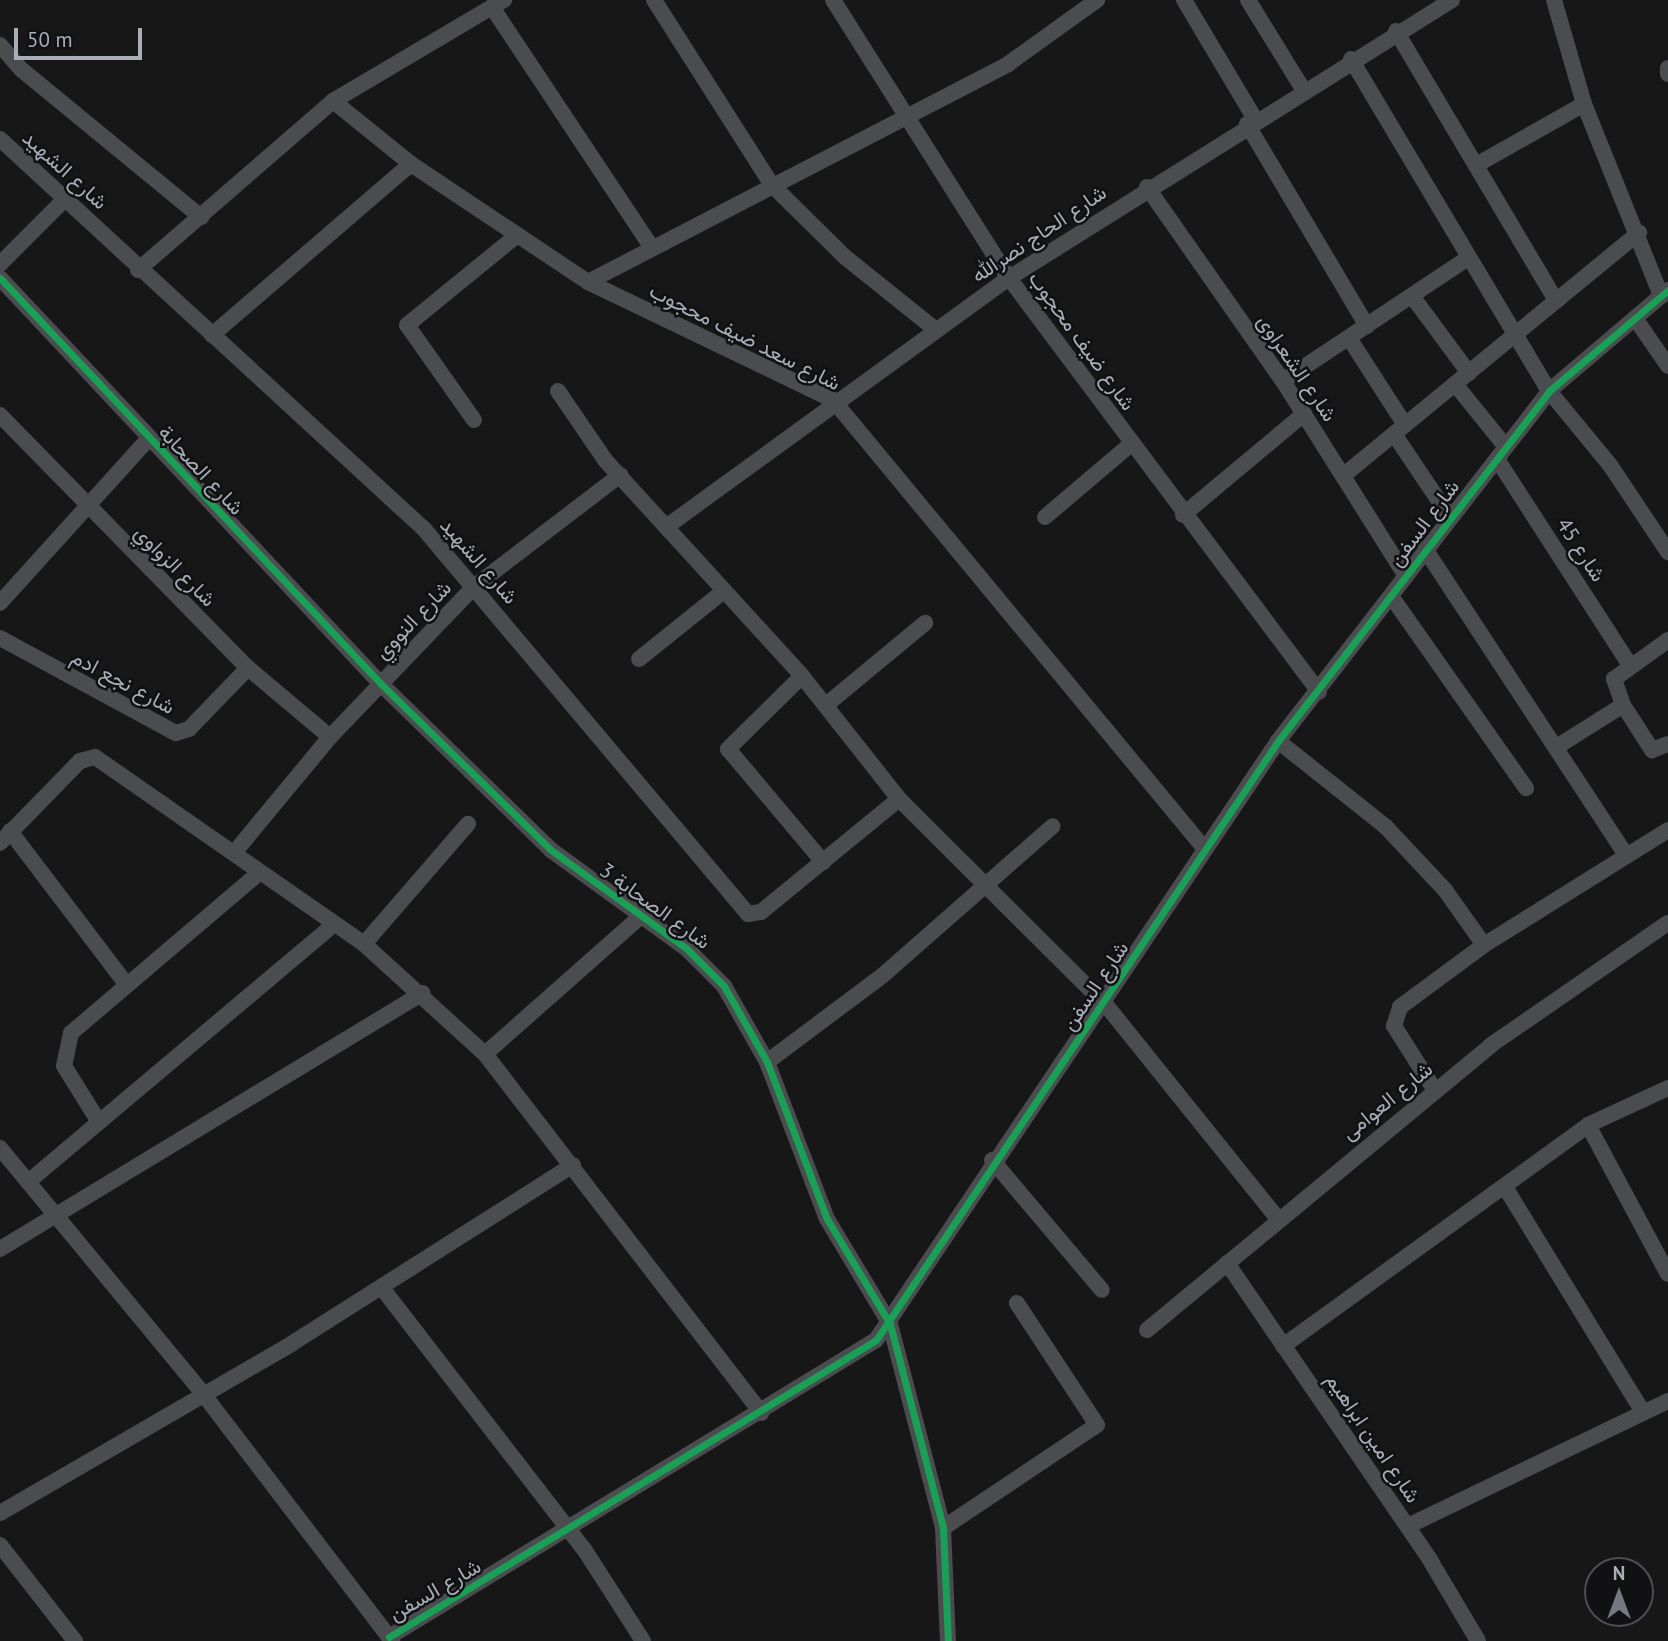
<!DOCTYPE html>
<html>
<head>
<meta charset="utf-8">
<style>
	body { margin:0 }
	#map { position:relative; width:1668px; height:1641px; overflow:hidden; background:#171717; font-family:"PT Sans",Vazirmatn,sans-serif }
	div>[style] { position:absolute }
	.minor>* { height:16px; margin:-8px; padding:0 8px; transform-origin:8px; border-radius:8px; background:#4b4c50 }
	.cycleway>* { height:7px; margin:-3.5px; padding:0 3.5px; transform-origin:3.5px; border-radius:3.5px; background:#1a9f57 }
	span { translate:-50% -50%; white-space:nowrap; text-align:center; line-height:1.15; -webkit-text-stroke:5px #111113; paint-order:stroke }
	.street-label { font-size:21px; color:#a8adb8 }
	.north { position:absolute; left:1584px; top:1557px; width:70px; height:70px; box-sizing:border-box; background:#111113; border:2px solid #4d4f55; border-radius:50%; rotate:0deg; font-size:19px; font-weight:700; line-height:28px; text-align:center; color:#a8adb8 }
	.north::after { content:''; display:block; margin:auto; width:24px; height:32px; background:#757880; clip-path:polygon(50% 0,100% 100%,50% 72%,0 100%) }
	.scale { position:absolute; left:14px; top:28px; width:128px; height:32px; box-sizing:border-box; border:4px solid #a8adb8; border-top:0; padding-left:9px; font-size:21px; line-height:24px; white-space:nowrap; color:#a8adb8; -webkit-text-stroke:5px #111113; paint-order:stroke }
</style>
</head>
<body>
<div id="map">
	<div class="minor">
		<div style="left:654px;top:0;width:219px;rotate:57.5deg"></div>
		<div style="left:772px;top:185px;width:103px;rotate:44.6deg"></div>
		<div style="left:845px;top:257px;width:115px;rotate:38.7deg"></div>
		<div style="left:833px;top:0;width:329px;rotate:57.7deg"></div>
		<div style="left:1009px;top:278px;width:517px;rotate:53.17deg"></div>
		<div style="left:1184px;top:0;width:139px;rotate:59.2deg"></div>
		<div style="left:1248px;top:0;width:105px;rotate:58.3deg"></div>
		<div style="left:1554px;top:0;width:108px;rotate:73.9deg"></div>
		<div style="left:1584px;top:104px;width:207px;rotate:68.1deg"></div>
		<div style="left:492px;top:7px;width:286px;rotate:56.4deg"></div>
		<div style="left:1396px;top:31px;width:314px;rotate:59.3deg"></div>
		<div style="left:0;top:45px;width:33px;rotate:49deg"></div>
		<div style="left:22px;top:70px;width:232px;rotate:39.4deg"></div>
		<div style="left:1351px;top:59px;width:387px;rotate:59.2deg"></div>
		<div style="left:1549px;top:391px;width:96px;rotate:50.5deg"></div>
		<div style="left:1610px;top:465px;width:105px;rotate:56.3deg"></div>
		<div style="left:1668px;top:68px;width:6px;rotate:90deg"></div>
		<div style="left:333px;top:101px;width:100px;rotate:38.9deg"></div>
		<div style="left:411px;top:164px;width:213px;rotate:33.7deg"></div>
		<div style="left:588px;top:282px;width:272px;rotate:25.7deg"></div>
		<div style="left:833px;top:400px;width:582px;rotate:50.37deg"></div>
		<div style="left:1247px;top:124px;width:235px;rotate:59.3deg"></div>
		<div style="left:0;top:139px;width:576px;rotate:42.61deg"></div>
		<div style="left:424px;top:529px;width:503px;rotate:49.92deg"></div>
		<div style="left:748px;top:914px;width:13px;rotate:-9deg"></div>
		<div style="left:761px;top:912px;width:178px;rotate:-39.3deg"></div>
		<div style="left:1478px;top:164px;width:122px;rotate:-29.5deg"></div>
		<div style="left:1147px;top:187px;width:237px;rotate:55deg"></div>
		<div style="left:1283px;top:381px;width:231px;rotate:57.8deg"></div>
		<div style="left:0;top:264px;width:96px;rotate:-45deg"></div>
		<div style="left:138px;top:270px;width:258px;rotate:-40.9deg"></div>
		<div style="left:333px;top:101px;width:199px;rotate:-30.6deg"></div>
		<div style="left:0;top:278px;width:555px;rotate:46.82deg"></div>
		<div style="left:380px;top:683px;width:239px;rotate:44.3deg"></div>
		<div style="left:551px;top:850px;width:167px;rotate:36deg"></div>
		<div style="left:686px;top:948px;width:54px;rotate:45deg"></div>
		<div style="left:724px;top:986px;width:87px;rotate:60.5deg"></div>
		<div style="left:767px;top:1062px;width:168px;rotate:69.1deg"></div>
		<div style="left:827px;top:1219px;width:122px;rotate:59deg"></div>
		<div style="left:890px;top:1324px;width:211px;rotate:75.4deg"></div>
		<div style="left:943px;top:1528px;width:113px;rotate:87.5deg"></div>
		<div style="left:588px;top:282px;width:473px;rotate:-27.4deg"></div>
		<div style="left:1008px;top:64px;width:110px;rotate:-35.7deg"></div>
		<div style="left:1412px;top:296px;width:96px;rotate:53.5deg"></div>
		<div style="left:1635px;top:318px;width:58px;rotate:55.5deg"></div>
		<div style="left:212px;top:335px;width:262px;rotate:-40.7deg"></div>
		<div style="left:1349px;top:338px;width:103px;rotate:57.2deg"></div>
		<div style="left:1283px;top:381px;width:222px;rotate:-33.6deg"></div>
		<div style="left:1455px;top:384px;width:81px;rotate:51deg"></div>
		<div style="left:558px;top:391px;width:83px;rotate:55.7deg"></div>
		<div style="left:605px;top:460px;width:292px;rotate:47.6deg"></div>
		<div style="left:802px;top:676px;width:157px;rotate:51.7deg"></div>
		<div style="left:899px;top:799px;width:292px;rotate:44.9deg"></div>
		<div style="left:1106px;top:1005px;width:275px;rotate:51.2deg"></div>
		<div style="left:0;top:415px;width:354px;rotate:45.6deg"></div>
		<div style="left:248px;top:668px;width:107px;rotate:40.1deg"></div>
		<div style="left:474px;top:420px;width:116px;rotate:-125.2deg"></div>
		<div style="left:407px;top:325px;width:139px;rotate:-39.2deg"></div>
		<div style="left:1394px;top:434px;width:99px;rotate:56.1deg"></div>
		<div style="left:1497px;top:459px;width:245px;rotate:57.2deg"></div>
		<div style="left:1344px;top:475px;width:382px;rotate:-39.4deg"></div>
		<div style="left:1183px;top:515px;width:158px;rotate:-39.9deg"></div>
		<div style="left:1045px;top:517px;width:113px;rotate:-40.3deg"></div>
		<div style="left:666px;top:527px;width:424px;rotate:-36deg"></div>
		<div style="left:1009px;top:278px;width:523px;rotate:-32.11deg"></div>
		<div style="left:1425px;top:549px;width:365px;rotate:56.7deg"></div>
		<div style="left:1391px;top:596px;width:235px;rotate:54.9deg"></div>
		<div style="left:0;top:603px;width:221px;rotate:-47.9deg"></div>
		<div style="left:0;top:638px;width:200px;rotate:28.4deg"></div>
		<div style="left:176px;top:733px;width:14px;rotate:-17deg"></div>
		<div style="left:189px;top:729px;width:85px;rotate:-46deg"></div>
		<div style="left:639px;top:659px;width:109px;rotate:-38.7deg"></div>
		<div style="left:802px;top:676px;width:104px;rotate:135.4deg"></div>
		<div style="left:728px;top:749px;width:148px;rotate:49.9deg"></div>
		<div style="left:826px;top:705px;width:129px;rotate:-39.6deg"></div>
		<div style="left:1623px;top:705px;width:28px;rotate:-109deg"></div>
		<div style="left:1614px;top:679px;width:67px;rotate:-35.8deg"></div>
		<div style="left:1278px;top:741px;width:137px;rotate:38.5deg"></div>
		<div style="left:1385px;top:826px;width:88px;rotate:46.8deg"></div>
		<div style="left:1445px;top:890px;width:67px;rotate:54.7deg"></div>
		<div style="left:1558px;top:746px;width:77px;rotate:-32.2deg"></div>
		<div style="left:1623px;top:705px;width:54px;rotate:57.2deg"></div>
		<div style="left:1652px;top:750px;width:17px;rotate:-21deg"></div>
		<div style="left:10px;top:831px;width:192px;rotate:52.8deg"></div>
		<div style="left:0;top:843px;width:115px;rotate:-45.7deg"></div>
		<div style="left:80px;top:761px;width:16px;rotate:-15deg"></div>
		<div style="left:95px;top:757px;width:328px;rotate:34.8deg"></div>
		<div style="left:364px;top:944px;width:164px;rotate:42.3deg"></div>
		<div style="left:485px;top:1054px;width:453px;rotate:52.4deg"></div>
		<div style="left:234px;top:853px;width:151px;rotate:-50.4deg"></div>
		<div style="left:330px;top:737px;width:209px;rotate:-46.2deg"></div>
		<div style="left:475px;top:586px;width:183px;rotate:-37.4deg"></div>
		<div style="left:364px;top:944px;width:159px;rotate:-49.1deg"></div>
		<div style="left:485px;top:1054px;width:208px;rotate:-41.5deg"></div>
		<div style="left:767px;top:1062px;width:144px;rotate:-36.8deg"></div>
		<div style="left:882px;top:976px;width:227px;rotate:-41.3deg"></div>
		<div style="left:1434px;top:1089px;width:75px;rotate:-122.4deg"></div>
		<div style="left:1394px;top:1026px;width:20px;rotate:-72deg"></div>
		<div style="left:1400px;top:1007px;width:104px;rotate:-36.4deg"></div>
		<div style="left:1484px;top:945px;width:217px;rotate:-32deg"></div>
		<div style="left:99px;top:1122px;width:66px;rotate:-122deg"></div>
		<div style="left:64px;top:1066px;width:34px;rotate:-78deg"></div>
		<div style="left:71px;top:1033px;width:247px;rotate:-40.4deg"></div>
		<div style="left:1588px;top:1125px;width:169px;rotate:61.8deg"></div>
		<div style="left:0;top:1148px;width:320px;rotate:50.4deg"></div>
		<div style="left:204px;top:1395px;width:310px;rotate:52.6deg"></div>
		<div style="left:992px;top:1160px;width:170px;rotate:49.8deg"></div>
		<div style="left:28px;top:1182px;width:399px;rotate:-40.1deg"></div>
		<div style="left:1505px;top:1187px;width:264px;rotate:58.5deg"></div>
		<div style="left:0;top:1249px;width:494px;rotate:-31.2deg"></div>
		<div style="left:1227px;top:1263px;width:360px;rotate:55.6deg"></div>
		<div style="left:1430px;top:1560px;width:94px;rotate:59.3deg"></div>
		<div style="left:382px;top:1288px;width:330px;rotate:52.3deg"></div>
		<div style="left:584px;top:1549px;width:109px;rotate:57.3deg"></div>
		<div style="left:1147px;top:1330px;width:447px;rotate:-39.6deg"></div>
		<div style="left:1491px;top:1045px;width:215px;rotate:-34.6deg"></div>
		<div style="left:1283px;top:1346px;width:377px;rotate:-35.9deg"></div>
		<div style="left:1588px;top:1125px;width:88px;rotate:-24.8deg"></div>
		<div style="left:0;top:1513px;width:337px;rotate:-30.1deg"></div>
		<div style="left:291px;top:1344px;width:334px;rotate:-32.4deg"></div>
		<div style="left:1408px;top:1526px;width:288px;rotate:-25.7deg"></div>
		<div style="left:943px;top:1528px;width:185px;rotate:-33.8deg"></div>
		<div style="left:1097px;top:1425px;width:146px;rotate:-123.3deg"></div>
		<div style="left:0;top:1545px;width:122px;rotate:52deg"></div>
		<div style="left:389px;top:1637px;width:570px;rotate:-31.38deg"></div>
		<div style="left:876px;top:1340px;width:721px;rotate:-56.13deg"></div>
		<div style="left:1278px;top:741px;width:443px;rotate:-52.2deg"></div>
		<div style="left:1549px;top:391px;width:156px;rotate:-40.3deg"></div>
	</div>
	<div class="cycleway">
		<div style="left:0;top:278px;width:555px;rotate:46.82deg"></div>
		<div style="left:380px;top:683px;width:239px;rotate:44.3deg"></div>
		<div style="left:551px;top:850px;width:167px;rotate:36deg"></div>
		<div style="left:686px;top:948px;width:54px;rotate:45deg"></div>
		<div style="left:724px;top:986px;width:87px;rotate:60.5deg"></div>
		<div style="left:767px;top:1062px;width:168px;rotate:69.1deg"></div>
		<div style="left:827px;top:1219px;width:122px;rotate:59deg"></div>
		<div style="left:890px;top:1324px;width:211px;rotate:75.4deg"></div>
		<div style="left:943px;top:1528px;width:113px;rotate:87.5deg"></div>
		<div style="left:389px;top:1637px;width:570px;rotate:-31.38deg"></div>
		<div style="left:876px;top:1340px;width:721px;rotate:-56.13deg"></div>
		<div style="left:1278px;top:741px;width:443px;rotate:-52.2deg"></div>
		<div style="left:1549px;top:391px;width:156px;rotate:-40.3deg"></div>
	</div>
	<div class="street-label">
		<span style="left:65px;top:170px;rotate:42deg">شارع الشهيد</span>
		<span style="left:1039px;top:234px;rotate:-34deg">شارع الحاج نصرالله</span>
		<span style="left:745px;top:337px;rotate:27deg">شارع سعد ضيف محجوب</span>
		<span style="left:1082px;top:341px;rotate:54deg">شارع ضيف محجوب</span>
		<span style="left:1297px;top:368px;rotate:56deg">شارع الشعراوى</span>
		<span style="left:201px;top:470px;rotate:47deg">شارع الصحابة</span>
		<span style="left:1424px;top:523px;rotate:-53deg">شارع السفن</span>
		<span style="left:1581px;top:550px;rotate:57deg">شارع 45</span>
		<span style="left:479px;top:561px;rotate:49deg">شارع الشهيد</span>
		<span style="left:175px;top:566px;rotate:45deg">شارع الزواوي</span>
		<span style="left:413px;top:620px;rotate:-46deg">شارع النووي</span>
		<span style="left:123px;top:682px;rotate:28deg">شارع نجع ادم</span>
		<span style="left:655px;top:906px;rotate:36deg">شارع الصحابة 3</span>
		<span style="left:1095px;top:986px;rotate:-56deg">شارع السفن</span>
		<span style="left:1387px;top:1101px;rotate:-39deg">شارع العوامى</span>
		<span style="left:1373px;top:1438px;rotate:56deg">شارع امين ابراهيم</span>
		<span style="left:435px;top:1590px;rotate:-30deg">شارع السفن</span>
	</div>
	<div class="north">N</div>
	<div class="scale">50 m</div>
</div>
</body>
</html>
